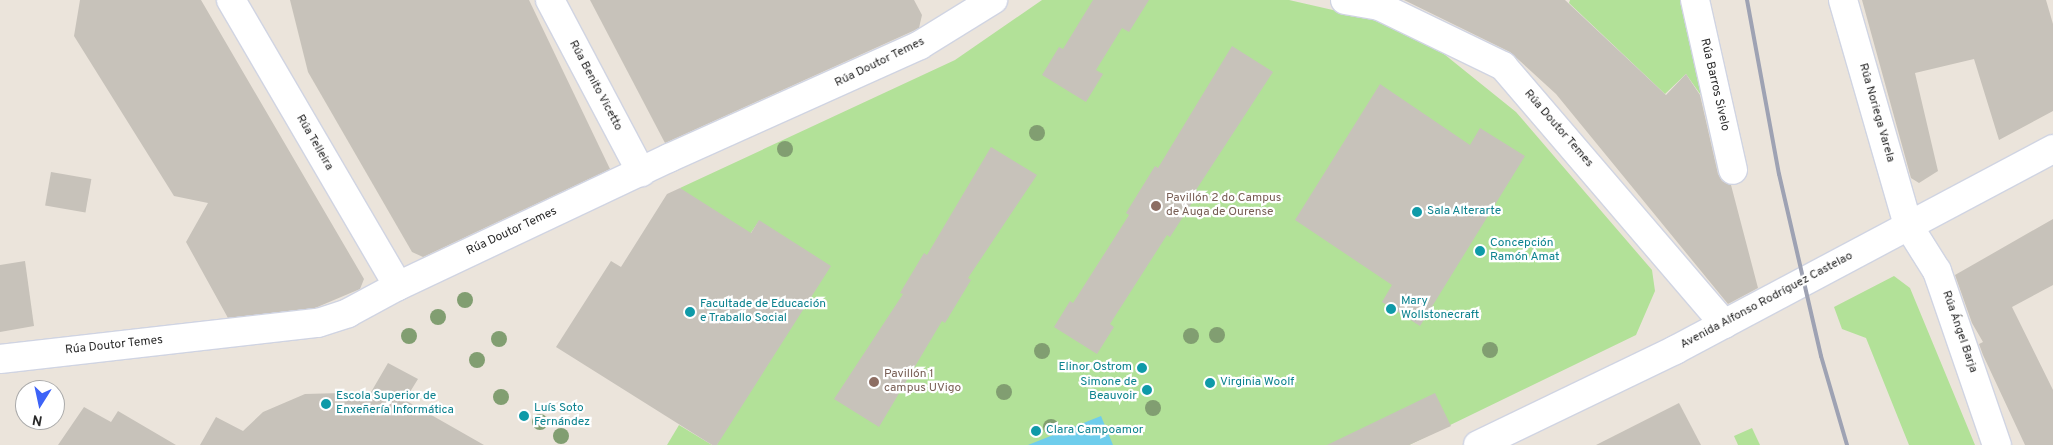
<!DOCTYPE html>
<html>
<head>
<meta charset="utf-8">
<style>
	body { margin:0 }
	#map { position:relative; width:2053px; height:445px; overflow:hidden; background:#ebe4db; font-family:Overpass,sans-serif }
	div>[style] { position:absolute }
	.green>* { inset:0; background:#b2e198 }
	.water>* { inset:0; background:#6fcdec }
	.building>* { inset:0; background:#c7c2ba; transform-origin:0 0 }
	.roads { filter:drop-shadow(1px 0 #d0d4e2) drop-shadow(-1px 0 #d0d4e2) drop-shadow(0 1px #d0d4e2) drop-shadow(0 -1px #d0d4e2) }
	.minor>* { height:28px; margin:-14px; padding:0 14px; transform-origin:14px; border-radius:14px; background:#fff }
	.rail>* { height:4px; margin:-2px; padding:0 2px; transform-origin:2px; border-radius:2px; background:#9ea2b3 }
	.trees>* { width:16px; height:16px; margin:-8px; border-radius:50%; background:#819e71 }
	.dots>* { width:14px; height:14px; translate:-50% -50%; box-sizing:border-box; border:2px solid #fff; border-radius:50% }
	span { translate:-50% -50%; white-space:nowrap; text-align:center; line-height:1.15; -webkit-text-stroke:4.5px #fff; paint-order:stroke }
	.street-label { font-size:12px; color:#292929 }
	.education-label { font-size:12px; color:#785e54 }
	.left { translate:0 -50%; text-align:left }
	.culture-label { font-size:12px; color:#0d838f }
	.right { translate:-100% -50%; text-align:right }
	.north { position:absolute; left:15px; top:380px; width:50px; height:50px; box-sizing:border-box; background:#fff; border:1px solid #a9a9a9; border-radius:50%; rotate:190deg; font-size:14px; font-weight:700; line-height:20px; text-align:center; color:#292929 }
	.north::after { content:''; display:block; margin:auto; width:18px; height:22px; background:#3d63f7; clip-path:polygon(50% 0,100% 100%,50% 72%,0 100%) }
</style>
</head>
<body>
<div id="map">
	<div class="green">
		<div style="clip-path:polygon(1042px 0,1289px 0,1381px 21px,1434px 46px,1516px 112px,1652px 270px,1655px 291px,1636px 335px,1409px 445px,717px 445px,759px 221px,739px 250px,680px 188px,955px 60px)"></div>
		<div style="clip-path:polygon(1570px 0,1690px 0,1715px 115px,1686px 74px,1665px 94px,1569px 3px)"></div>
		<div style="clip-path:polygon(1894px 276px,1910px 288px,1975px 445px,1909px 445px,1866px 338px,1842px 329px,1834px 307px)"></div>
		<div style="clip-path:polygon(679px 425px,712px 445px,667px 445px)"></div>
		<div style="clip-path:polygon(1752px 428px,1760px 445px,1738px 445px,1734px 436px)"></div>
	</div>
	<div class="water">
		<div style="clip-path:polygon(1101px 416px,1113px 445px,1028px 445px)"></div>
	</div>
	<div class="building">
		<div style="clip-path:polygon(80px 0,201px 0,364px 279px,360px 289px,315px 308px,228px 318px,186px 242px,208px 203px,174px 196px,74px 36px)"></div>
		<div style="clip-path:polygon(290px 0,529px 0,610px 169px,423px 257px,412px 252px,308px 72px)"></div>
		<div style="clip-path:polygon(590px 0,914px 0,922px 15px,919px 28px,913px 31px,665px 143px)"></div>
		<div style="clip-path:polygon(1093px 0,1149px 0,1129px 32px,1122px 28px,1096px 70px,1103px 74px,1086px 102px,1042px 75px,1059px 47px,1063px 49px)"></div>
		<div style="clip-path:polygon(1404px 0,1565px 0,1666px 95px,1686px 74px,1700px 95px,1718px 174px,1722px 181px,1731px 185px,1758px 288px,1728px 304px,1556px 94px,1510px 52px)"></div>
		<div style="clip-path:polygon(1862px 0,2046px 0,2053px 24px,2053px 111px,1999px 140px,1974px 59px,1915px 73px,1938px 171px,1919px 183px,1911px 178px)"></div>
		<div style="clip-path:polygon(1232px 46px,1273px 72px,1196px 190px,1199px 192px,1170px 237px,1167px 235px,1110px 324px,1114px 327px,1097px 354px,1054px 327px,1070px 301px,1073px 303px,1129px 215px,1126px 213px,1155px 166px,1158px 168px)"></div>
		<div style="clip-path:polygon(1380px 84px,1470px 145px,1480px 128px,1525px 156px,1420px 326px,1382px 302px,1392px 285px,1295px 220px)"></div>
		<div style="clip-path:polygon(991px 147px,1037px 175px,968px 278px,971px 280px,945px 323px,942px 321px,879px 427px,834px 399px,903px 294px,900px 293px,924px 253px,927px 255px)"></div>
		<div style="left:51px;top:172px;width:41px;height:34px;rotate:10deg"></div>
		<div style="clip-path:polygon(680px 188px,751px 233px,759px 220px,831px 266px,717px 445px,712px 445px,556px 347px,611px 261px,621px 267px,667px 194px)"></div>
		<div style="clip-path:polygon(2053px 219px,2053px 285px,2012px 307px,2053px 390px,2053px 445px,2025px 445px,1983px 355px,1979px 344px,1983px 342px,1972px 323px,1955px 275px)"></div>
		<div style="clip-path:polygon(25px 261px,34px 326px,0 332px,0 265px)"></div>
		<div style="clip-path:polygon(388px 363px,418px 379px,405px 400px,484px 445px,200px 445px,216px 417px,243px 431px,263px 412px,305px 394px,341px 393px,367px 399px)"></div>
		<div style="clip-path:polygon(1435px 393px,1451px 426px,1409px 445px,1327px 445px)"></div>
		<div style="clip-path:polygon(1679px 403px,1701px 445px,1596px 445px)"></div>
		<div style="clip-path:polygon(84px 407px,111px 422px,118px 411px,176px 445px,58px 445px)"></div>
	</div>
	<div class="roads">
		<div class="minor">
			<div style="left:231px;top:0;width:331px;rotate:59.7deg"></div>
			<div style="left:550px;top:0;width:195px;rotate:62.1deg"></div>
			<div style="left:1345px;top:0;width:35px;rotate:10deg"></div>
			<div style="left:1379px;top:6px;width:138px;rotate:25.8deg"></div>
			<div style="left:1503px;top:66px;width:340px;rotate:49.4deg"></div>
			<div style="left:1695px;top:0;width:174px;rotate:77.4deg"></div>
			<div style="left:1843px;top:0;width:234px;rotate:73.9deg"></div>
			<div style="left:1908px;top:225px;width:54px;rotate:57.8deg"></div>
			<div style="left:1937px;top:271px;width:184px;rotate:71deg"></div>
			<div style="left:0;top:359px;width:320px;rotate:-6.5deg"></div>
			<div style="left:318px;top:323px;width:32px;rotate:-18deg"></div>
			<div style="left:348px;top:313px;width:57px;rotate:-28.4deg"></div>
			<div style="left:398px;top:286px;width:300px;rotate:-25.3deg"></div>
			<div style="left:669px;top:158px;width:275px;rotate:-24.2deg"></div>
			<div style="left:920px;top:45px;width:86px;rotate:-31.7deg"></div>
			<div style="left:1478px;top:445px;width:219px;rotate:-25.7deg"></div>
			<div style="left:1675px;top:350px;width:428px;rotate:-28deg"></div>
		</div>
	</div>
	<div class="rail">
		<div style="left:1747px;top:0;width:177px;rotate:79.6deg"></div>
		<div style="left:1779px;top:174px;width:187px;rotate:77deg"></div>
		<div style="left:1821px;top:356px;width:93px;rotate:73.7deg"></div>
	</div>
	<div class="trees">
		<div style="left:1037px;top:133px"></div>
		<div style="left:785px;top:149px"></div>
		<div style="left:465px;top:300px"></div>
		<div style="left:438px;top:317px"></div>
		<div style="left:1217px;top:335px"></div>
		<div style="left:409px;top:336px"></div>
		<div style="left:1191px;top:336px"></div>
		<div style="left:499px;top:339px"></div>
		<div style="left:1490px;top:350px"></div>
		<div style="left:1042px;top:351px"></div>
		<div style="left:477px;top:360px"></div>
		<div style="left:1004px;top:392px"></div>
		<div style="left:501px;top:397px"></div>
		<div style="left:1153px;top:408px"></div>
		<div style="left:540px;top:422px"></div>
		<div style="left:1051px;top:427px"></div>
		<div style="left:561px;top:436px"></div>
	</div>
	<div class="dots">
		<div style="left:1156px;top:206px;background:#8d6e63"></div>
		<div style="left:1417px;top:212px;background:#0f9aa8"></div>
		<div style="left:1480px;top:251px;background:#0f9aa8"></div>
		<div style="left:1391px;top:309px;background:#0f9aa8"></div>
		<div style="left:690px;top:312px;background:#0f9aa8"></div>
		<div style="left:1142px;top:368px;background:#0f9aa8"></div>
		<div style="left:874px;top:382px;background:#8d6e63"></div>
		<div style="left:1210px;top:383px;background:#0f9aa8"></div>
		<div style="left:1147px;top:390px;background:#0f9aa8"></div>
		<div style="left:326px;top:404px;background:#0f9aa8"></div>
		<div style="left:524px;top:416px;background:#0f9aa8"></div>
		<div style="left:1036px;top:431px;background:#0f9aa8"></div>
	</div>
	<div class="street-label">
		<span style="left:880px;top:63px;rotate:-26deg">Rúa Doutor Temes</span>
		<span style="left:1714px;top:85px;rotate:77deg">Rúa Barros Sivelo</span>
		<span style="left:595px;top:86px;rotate:62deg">Rúa Benito Vicetto</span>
		<span style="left:1876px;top:113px;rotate:74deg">Rúa Noriega Varela</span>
		<span style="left:1558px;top:129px;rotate:49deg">Rúa Doutor Temes</span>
		<span style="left:314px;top:143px;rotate:60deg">Rúa Telleira</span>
		<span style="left:512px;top:232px;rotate:-25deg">Rúa Doutor Temes</span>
		<span style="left:1767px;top:301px;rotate:-28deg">Avenida Alfonso Rodríguez Castelao</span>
		<span style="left:1959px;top:332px;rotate:71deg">Rúa Ángel Barja</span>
		<span style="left:114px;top:346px;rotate:-6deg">Rúa Doutor Temes</span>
	</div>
	<div class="education-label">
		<span class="left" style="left:1166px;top:206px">Pavillón 2 do Campus<br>de Auga de Ourense</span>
		<span class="left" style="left:884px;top:382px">Pavillón 1<br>campus UVigo</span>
	</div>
	<div class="culture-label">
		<span class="left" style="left:1427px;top:212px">Sala Alterarte</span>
		<span class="left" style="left:1490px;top:251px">Concepción<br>Ramón Amat</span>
		<span class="left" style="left:1401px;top:309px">Mary<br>Wollstonecraft</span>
		<span class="left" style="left:700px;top:312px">Facultade de Educación<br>e Traballo Social</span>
		<span class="right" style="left:1132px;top:368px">Elinor Ostrom</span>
		<span class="right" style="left:1137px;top:390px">Simone de<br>Beauvoir</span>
		<span class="left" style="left:1220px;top:383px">Virginia Woolf</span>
		<span class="left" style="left:336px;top:404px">Escola Superior de<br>Enxeñería Informática</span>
		<span class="left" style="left:534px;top:416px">Luís Soto<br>Fernández</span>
		<span class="left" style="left:1046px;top:431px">Clara Campoamor</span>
	</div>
	<div class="north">N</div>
</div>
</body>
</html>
